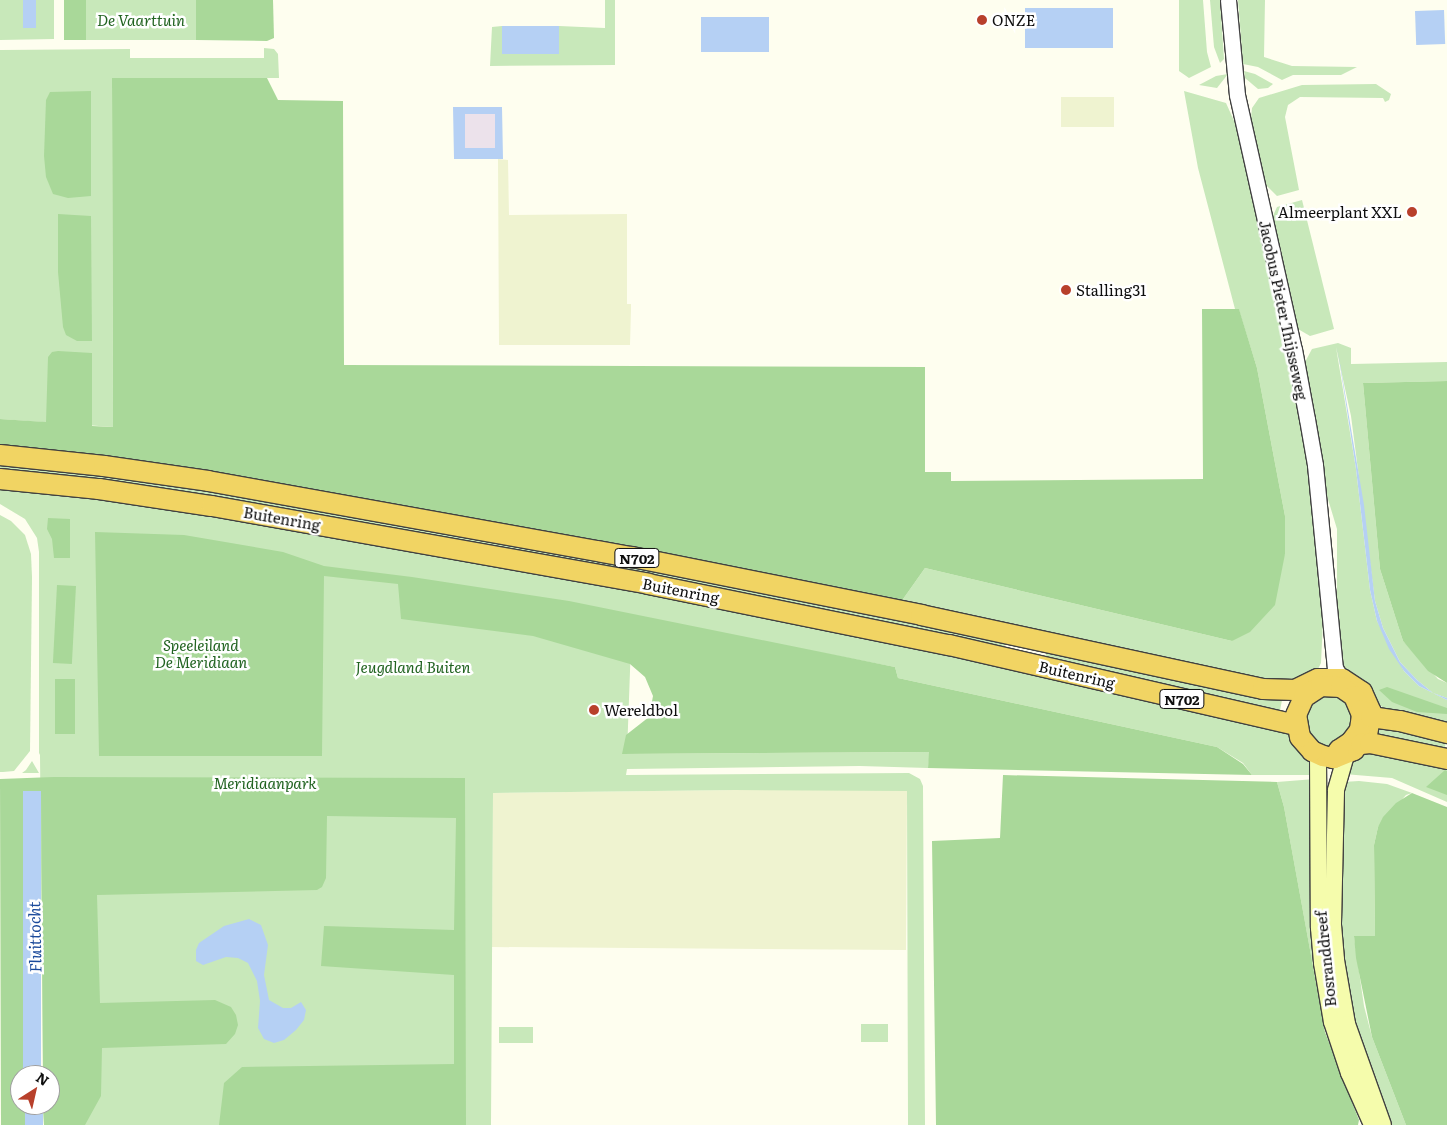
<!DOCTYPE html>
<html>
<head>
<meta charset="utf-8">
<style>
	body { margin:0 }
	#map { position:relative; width:1447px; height:1125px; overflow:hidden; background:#fefeef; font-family:Literata,serif }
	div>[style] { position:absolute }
	.industrial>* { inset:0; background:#ece2eb; transform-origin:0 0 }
	.farmland>* { inset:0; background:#eff3d0; transform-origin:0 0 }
	.green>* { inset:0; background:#c8e8ba; transform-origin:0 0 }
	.forest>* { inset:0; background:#a9d899; transform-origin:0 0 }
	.water>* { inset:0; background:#b5d0f4; transform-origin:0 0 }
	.roads { filter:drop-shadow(1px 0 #414141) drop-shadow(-1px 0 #414141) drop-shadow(0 1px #414141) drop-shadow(0 -1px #414141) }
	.tertiary>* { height:15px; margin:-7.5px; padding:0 7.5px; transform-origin:7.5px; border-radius:7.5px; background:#fff }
	.secondary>* { height:16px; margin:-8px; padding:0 8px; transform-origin:8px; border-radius:8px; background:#f5fcac }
	.trunk>* { height:20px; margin:-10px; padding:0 10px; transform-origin:10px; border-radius:10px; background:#f1d463 }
	.dots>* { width:14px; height:14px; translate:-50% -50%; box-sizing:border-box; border:2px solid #fff; border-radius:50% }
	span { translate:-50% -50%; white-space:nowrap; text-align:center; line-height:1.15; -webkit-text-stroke:5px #fff; paint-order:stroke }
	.shield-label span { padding:1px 4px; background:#fff; border:1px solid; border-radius:4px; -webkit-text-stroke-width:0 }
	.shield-label { font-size:14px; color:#0e0e0e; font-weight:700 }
	.park-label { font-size:15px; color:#216320; font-style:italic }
	.poi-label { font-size:15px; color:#0e0e0e }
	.left { translate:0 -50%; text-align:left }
	.right { translate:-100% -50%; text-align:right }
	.street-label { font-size:15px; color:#0e0e0e }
	.water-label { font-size:16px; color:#1b4a9b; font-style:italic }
	.north { position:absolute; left:10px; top:1065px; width:50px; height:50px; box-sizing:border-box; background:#fff; border:1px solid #9f9f9f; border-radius:50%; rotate:35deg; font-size:14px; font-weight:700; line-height:20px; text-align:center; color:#0e0e0e }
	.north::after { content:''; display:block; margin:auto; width:18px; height:22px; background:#b8402b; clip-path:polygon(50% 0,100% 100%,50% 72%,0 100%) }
</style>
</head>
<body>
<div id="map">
	<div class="industrial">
		<div style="left:465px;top:114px;width:30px;height:34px"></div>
	</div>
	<div class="farmland">
		<div style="left:1114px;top:97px;width:30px;height:53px;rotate:90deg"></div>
		<div style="clip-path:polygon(498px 159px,508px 160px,509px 215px,627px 214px,627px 304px,631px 304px,631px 309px,630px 345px,499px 345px)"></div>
		<div style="clip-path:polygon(735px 790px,907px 790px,906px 950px,492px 947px,493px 793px)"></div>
	</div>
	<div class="green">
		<div style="clip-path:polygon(0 0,23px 0,23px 28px,35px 28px,36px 0,54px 0,54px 39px,0 40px)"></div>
		<div style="left:86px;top:0;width:110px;height:40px"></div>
		<div style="clip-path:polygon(605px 0,615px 0,615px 65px,490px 66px,492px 27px,502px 26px,502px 54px,559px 53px,559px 26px,605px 28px)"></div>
		<div style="clip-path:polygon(1179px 0,1203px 0,1207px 52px,1211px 67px,1189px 78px,1179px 71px)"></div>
		<div style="clip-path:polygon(1210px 0,1220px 0,1224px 59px,1220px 63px,1214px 47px)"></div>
		<div style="clip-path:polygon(1238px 0,1265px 0,1264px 57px,1292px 66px,1357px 67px,1341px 75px,1293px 75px,1282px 80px,1258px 67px,1243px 64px)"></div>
		<div style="clip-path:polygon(264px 48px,274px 49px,278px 54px,279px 78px,112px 78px,113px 427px,0 419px,0 50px,130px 49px,130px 58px,264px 58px)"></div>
		<div style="clip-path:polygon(1244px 71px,1255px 74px,1273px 84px,1268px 88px,1258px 89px,1245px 78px)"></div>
		<div style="clip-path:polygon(1228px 74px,1217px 88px,1199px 85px,1216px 76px)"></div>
		<div style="clip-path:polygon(1376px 84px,1391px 94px,1389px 100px,1385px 102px,1383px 98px,1300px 97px,1288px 105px,1285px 117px,1299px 190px,1277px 196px,1265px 184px,1251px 118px,1252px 108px,1259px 98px,1302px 85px)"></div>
		<div style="clip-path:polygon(1184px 91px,1226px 103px,1235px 123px,1291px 361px,1312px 494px,1323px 620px,1321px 663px,1318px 669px,1303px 681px,1271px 684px,901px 602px,925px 568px,1232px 641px,1285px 554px,1285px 516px,1257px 368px,1239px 310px,1235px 309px,1198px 168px)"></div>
		<div style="clip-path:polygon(1302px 200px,1334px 329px,1310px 336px,1298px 329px,1272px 218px,1277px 207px)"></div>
		<div style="clip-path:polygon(1338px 343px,1351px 348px,1351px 364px,1447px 362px,1447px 381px,1363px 383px,1380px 569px,1403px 641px,1438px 679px,1447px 683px,1447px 698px,1433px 693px,1417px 680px,1400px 662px,1383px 628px,1375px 601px,1351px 416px,1336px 347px,1356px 469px,1370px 590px,1377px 621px,1404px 671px,1419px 686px,1447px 700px,1447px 726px,1385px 709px,1373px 700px,1343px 666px,1337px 613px,1337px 529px,1324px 486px,1305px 362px,1312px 349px)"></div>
		<div style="clip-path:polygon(0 460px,191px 483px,1007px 638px,1003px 650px,0 474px)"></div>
		<div style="clip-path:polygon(0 485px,90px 493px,795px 620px,1288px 730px,1310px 759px,1314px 775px,1252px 775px,1243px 763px,1217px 747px,898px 678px,895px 667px,632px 616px,627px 754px,930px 752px,928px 768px,860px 766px,627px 769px,626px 775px,909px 773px,920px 779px,923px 786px,925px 1125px,908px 1125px,907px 791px,735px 790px,493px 793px,491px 1125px,44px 1125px,43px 1105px,50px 1105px,50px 1075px,43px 1075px,40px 755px,39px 753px,39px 552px,37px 538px,25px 519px,0 504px)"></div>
		<div style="clip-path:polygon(0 515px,11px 521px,25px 535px,31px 554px,32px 577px,30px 751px,14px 771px,3px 772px,0 772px)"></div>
		<div style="clip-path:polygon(1048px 647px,1282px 700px,1279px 716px,1045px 658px)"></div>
		<div style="clip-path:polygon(1324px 696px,1341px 698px,1349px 707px,1352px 717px,1347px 733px,1334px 740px,1328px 747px,1315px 741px,1307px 728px,1308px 709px)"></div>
		<div style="left:1377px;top:721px;width:72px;height:18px;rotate:13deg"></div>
		<div style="clip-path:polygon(1367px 750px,1447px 765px,1447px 802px,1392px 778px,1344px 774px,1345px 766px)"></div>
		<div style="clip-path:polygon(32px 761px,39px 773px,22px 773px,26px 770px)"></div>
		<div style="clip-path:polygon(1315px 779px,1311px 888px,1314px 972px,1284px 807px,1277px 782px)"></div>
		<div style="clip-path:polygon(1359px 781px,1387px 784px,1412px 793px,1406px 795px,1378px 827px,1374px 845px,1375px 936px,1354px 937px,1364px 1006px,1372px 1037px,1406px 1125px,1390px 1125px,1352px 1027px,1340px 964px,1343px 782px)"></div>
		<div style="left:861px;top:1024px;width:27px;height:18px"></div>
		<div style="left:499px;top:1027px;width:34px;height:16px"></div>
	</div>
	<div class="forest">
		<div style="left:64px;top:0;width:22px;height:40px"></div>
		<div style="clip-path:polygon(196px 0,273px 0,274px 38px,267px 41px,196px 40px)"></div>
		<div style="clip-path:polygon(112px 78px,267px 78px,278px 100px,343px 101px,344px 365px,925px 367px,925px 472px,951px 472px,951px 481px,1203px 479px,1202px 309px,1239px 309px,1257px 368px,1285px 516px,1285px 554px,1275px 605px,1250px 632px,1232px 641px,925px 568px,901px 602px,0 446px,0 419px,46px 422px,48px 357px,52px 352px,58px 351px,92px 353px,92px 426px,113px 427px)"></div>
		<div style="clip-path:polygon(91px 91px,91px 196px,68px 198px,53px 194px,46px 177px,44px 156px,46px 100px,50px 92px)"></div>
		<div style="clip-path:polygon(58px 214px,91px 216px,92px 341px,77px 341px,66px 335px,63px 327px,58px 272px)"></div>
		<div style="clip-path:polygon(1447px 381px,1447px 683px,1428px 671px,1403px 641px,1380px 569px,1363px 383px)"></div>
		<div style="clip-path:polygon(48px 518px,70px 519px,70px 558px,54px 558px,52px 539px,47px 529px)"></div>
		<div style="clip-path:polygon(95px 532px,184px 535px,283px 552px,324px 566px,412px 577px,569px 601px,895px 667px,898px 678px,1217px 747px,1243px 764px,1252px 775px,928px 768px,929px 752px,622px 754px,626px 735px,649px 717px,653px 696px,645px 677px,630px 664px,533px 636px,401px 619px,398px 584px,324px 576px,322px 756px,99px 756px)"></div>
		<div style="left:57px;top:585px;width:19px;height:78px;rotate:3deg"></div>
		<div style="left:55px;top:679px;width:20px;height:55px"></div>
		<div style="clip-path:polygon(1387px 687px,1447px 708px,1447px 714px,1417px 712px,1392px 702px,1379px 690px)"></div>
		<div style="clip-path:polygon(1445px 770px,1447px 771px,1447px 795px,1426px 787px)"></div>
		<div style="clip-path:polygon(1003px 775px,1277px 782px,1284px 807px,1325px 1032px,1359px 1120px,1358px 1125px,936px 1125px,932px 841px,1000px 838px)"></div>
		<div style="clip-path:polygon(54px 777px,465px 778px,466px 1125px,219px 1125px,224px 1083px,242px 1067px,454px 1064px,454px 975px,321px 966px,324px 926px,454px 930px,456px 818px,327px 816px,326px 878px,322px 887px,317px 890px,97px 895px,100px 1003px,215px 1000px,231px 1007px,236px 1015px,238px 1025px,235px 1034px,226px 1044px,102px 1048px,101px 1096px,85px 1125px,44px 1125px,43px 1105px,50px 1105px,50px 1075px,43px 1075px,41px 792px,23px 791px,25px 1075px,20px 1075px,20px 1105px,25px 1105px,25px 1125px,1px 1125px,0 779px)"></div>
		<div style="clip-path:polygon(1412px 793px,1447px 807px,1447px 1125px,1406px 1125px,1372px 1037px,1356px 958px,1354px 936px,1375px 936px,1374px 845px,1378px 827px,1383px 817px,1396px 803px)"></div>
	</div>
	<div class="water">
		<div style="left:23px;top:0;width:13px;height:28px"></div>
		<div style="left:1113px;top:8px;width:40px;height:88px;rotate:90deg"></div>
		<div style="left:1444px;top:10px;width:34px;height:29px;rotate:88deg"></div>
		<div style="left:701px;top:17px;width:68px;height:35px"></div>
		<div style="left:502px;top:26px;width:57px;height:28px"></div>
		<div style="clip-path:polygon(evenodd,453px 107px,502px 107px,503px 159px,454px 159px,453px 107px,465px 114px,495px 114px,495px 148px,465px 148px,465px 114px)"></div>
		<div style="clip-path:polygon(1337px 346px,1364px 505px,1375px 601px,1383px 628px,1400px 662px,1417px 680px,1433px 693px,1447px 698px,1447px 700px,1419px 686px,1404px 671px,1389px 649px,1377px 621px,1370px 590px,1356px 469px)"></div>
		<div style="left:23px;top:791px;width:18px;height:284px"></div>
		<div style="clip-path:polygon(249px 919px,261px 925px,268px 945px,264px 975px,269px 1000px,283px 1008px,291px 1008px,301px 1002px,306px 1010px,304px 1020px,296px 1030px,284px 1040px,274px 1043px,264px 1039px,258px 1028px,260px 1001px,257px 981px,248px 963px,238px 958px,226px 957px,203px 965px,196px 961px,196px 950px,199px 943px,224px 926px)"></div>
		<div style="left:25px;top:1105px;width:18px;height:20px"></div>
	</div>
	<div class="roads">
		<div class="tertiary">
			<div style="left:1228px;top:0;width:95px;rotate:84.6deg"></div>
			<div style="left:1237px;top:95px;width:260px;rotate:77.4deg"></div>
			<div style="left:1294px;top:349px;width:71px;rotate:79.5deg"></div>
			<div style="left:1307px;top:419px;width:47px;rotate:80.1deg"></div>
			<div style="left:1315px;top:465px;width:204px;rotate:84.4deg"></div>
			<div style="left:1335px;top:668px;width:13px;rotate:58deg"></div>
		</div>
		<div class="secondary">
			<div style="left:1318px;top:755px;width:173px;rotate:89.7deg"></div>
			<div style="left:1319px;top:928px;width:35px;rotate:85deg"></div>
			<div style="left:1322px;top:963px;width:60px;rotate:80.4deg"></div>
			<div style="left:1332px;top:1022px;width:54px;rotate:71.6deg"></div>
			<div style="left:1349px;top:1073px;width:57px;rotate:66.1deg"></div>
			<div style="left:1346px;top:755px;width:37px;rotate:106deg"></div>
			<div style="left:1336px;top:791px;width:134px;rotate:91.3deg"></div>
			<div style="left:1333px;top:925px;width:35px;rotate:85deg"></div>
			<div style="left:1336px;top:960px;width:65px;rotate:80.2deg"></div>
			<div style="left:1347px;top:1024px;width:107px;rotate:70.4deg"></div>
		</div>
		<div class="trunk">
			<div style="left:0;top:455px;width:105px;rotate:6deg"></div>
			<div style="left:104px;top:466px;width:105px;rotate:8.2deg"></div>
			<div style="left:208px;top:481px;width:431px;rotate:10.2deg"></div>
			<div style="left:632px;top:557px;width:295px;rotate:11.3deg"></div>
			<div style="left:921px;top:615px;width:350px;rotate:12.2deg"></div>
			<div style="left:1263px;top:689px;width:32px;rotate:2deg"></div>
			<div style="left:1295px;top:690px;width:25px;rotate:-26deg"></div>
			<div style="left:1318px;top:679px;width:24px"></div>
			<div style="left:1342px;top:679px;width:24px;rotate:33deg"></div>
			<div style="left:1362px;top:692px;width:22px;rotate:66deg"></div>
			<div style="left:1371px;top:712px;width:22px;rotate:100deg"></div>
			<div style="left:1367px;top:734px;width:21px;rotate:129deg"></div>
			<div style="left:1354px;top:750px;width:22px;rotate:158deg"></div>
			<div style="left:1334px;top:758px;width:11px;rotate:-170deg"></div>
			<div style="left:1323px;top:756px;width:12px;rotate:-156deg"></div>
			<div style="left:1312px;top:751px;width:18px;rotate:-131deg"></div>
			<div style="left:1300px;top:737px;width:22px;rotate:-100deg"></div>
			<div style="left:1296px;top:715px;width:20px;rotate:-66deg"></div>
			<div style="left:1304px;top:697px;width:20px;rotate:-33deg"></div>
			<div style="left:1321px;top:686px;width:20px;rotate:3deg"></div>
			<div style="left:1341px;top:687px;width:16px;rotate:35deg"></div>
			<div style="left:1354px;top:696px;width:21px;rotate:67deg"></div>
			<div style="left:1362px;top:715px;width:15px;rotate:98deg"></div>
			<div style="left:1360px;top:730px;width:15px;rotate:127deg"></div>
			<div style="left:1351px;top:742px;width:14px;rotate:146deg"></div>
			<div style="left:1339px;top:750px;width:9px;rotate:122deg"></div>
			<div style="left:0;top:479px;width:100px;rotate:5.8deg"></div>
			<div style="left:99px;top:489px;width:114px;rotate:8.6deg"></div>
			<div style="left:212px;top:506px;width:443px;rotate:10.1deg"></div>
			<div style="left:648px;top:584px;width:307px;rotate:11.5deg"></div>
			<div style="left:949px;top:645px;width:356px;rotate:13deg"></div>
			<div style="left:1361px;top:710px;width:12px;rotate:35deg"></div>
			<div style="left:1371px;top:717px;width:29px;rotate:8deg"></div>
			<div style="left:1400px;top:721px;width:49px;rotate:14.3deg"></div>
			<div style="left:1361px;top:744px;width:9px;rotate:-6deg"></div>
			<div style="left:1370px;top:743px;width:79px;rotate:11.7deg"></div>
		</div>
	</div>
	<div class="dots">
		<div style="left:982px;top:20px;background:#b8402b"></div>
		<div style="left:1412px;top:212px;background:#b8402b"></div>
		<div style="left:1066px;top:290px;background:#b8402b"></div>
		<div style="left:594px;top:710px;background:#b8402b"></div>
	</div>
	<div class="shield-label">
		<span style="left:637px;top:558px">N702</span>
		<span style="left:1182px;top:699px">N702</span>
	</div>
	<div class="park-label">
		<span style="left:141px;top:20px">De Vaarttuin</span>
		<span style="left:201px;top:653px">Speeleiland<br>De Meridiaan</span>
		<span style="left:413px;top:667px">Jeugdland Buiten</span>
		<span style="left:265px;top:783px">Meridiaanpark</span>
	</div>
	<div class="poi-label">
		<span class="left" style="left:992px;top:20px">ONZE</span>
		<span class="right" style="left:1402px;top:212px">Almeerplant XXL</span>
		<span class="left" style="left:1076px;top:290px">Stalling31</span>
		<span class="left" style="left:604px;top:710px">Wereldbol</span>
	</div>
	<div class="street-label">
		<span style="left:1284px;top:310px;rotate:78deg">Jacobus Pieter Thijsseweg</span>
		<span style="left:282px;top:518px;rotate:10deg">Buitenring</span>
		<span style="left:681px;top:590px;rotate:11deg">Buitenring</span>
		<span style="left:1077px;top:674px;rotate:13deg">Buitenring</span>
		<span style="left:1325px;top:959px;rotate:-96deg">Bosranddreef</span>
	</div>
	<div class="water-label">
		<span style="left:34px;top:937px;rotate:-91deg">Fluittocht</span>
	</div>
	<div class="north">N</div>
</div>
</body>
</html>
